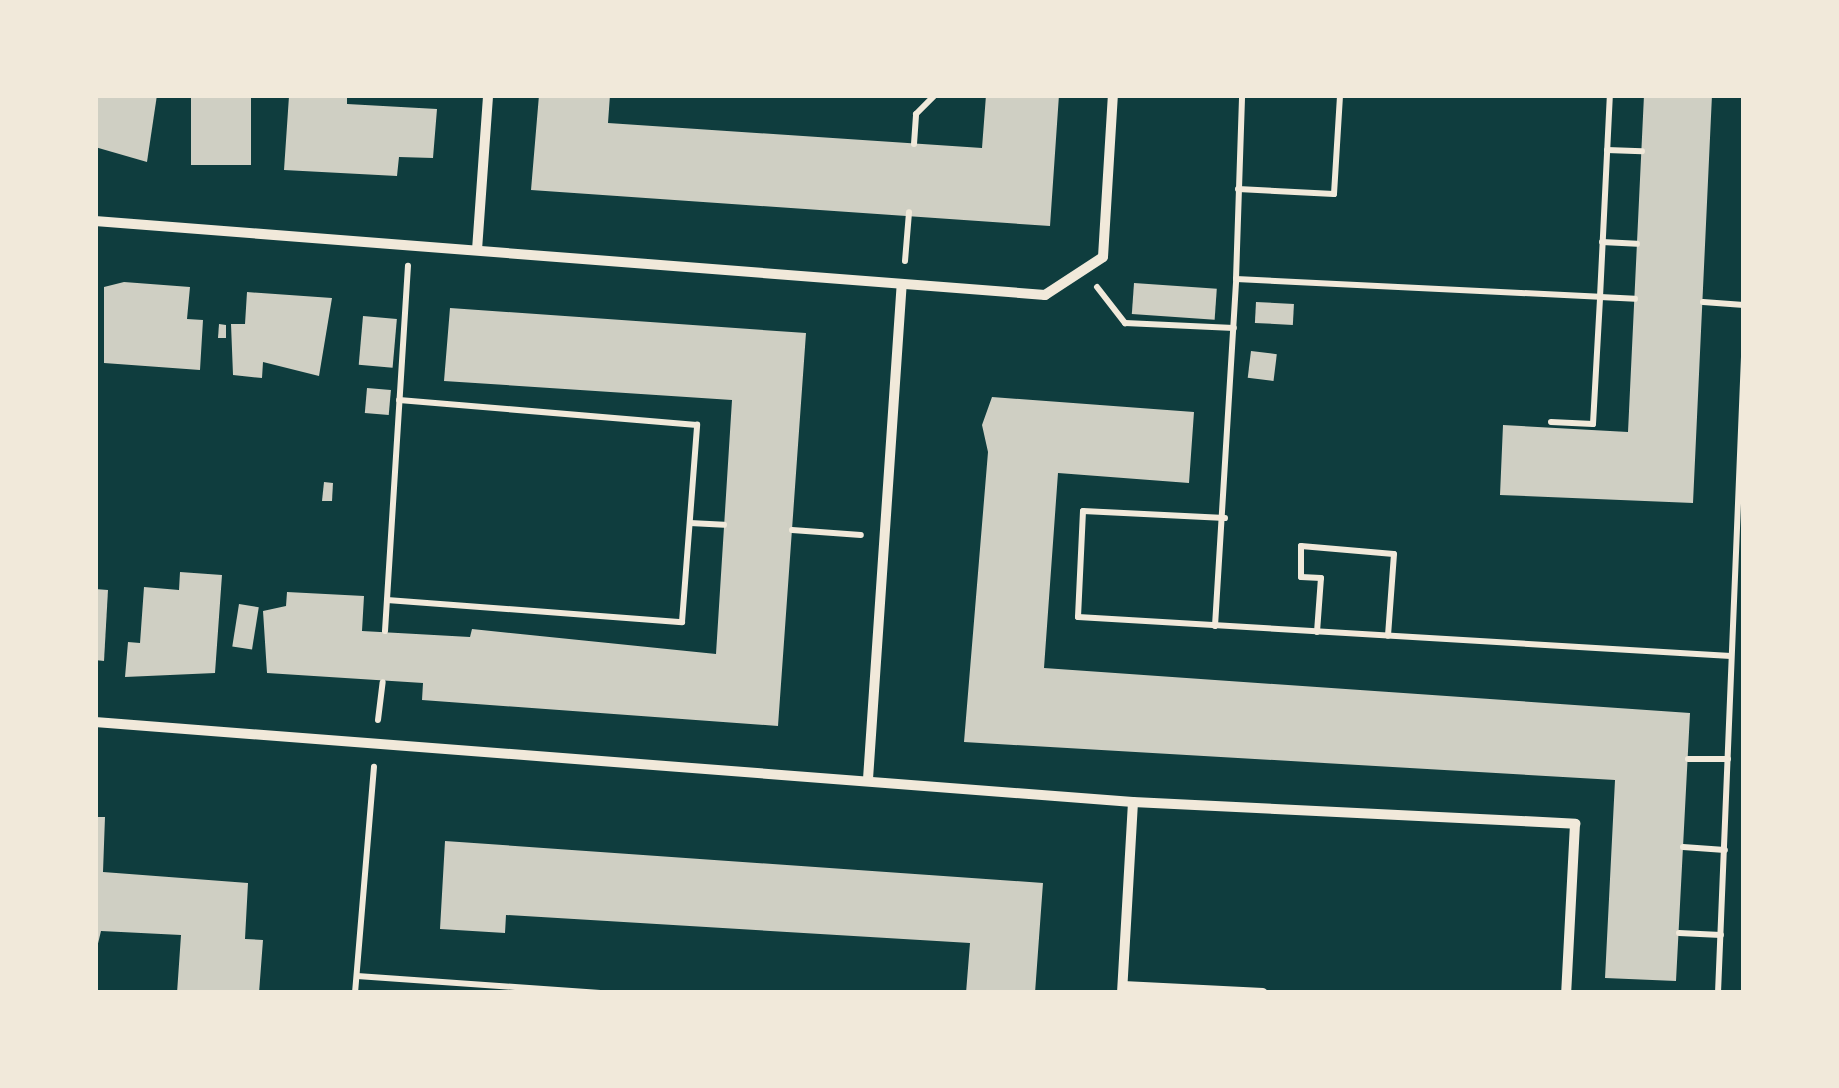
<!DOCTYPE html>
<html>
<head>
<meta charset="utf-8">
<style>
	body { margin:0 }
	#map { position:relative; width:1839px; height:1088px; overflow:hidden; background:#0f3d3e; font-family:"Crimson Pro",serif }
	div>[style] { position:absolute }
	.building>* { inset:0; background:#cfcfc3; transform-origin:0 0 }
	.path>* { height:6px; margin:-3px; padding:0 3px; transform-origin:3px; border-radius:3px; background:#f1e9da }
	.minor>* { height:10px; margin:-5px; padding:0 5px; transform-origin:5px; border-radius:5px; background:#f1e9da }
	span { translate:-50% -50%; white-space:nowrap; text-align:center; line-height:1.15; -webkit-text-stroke:10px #f1e9da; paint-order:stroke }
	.frame { position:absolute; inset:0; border:98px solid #f1e9da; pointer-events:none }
</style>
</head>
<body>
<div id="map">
	<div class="building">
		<div style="clip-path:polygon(95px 95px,157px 95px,147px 162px,95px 147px)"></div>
		<div style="left:191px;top:95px;width:60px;height:70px"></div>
		<div style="clip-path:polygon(347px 95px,347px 104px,437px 109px,433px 158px,399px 157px,397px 176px,284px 170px,289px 96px)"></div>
		<div style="clip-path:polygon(539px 95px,610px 95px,608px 123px,982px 148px,986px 95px,1059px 95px,1050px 226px,531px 190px)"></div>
		<div style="clip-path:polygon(1644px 95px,1712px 95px,1693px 503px,1500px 495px,1503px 425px,1628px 432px)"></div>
		<div style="clip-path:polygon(124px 282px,190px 287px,187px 319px,203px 320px,200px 370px,104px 363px,104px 287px)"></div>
		<div style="left:1134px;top:283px;width:83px;height:31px;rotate:4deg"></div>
		<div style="clip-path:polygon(247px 292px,332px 298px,319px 376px,263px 362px,262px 378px,233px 375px,231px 324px,245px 324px)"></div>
		<div style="left:1256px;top:302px;width:38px;height:21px;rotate:3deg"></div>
		<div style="clip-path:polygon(450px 308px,806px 333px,778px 726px,422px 700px,423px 683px,267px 673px,263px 611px,286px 606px,287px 592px,364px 596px,362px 631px,470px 637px,472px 629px,716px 654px,732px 400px,444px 381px)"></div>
		<div style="left:363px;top:316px;width:34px;height:49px;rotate:5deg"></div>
		<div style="clip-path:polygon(219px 324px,226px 325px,226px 338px,218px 338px)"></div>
		<div style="left:1251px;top:351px;width:26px;height:27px;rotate:7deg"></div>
		<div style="left:367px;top:388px;width:24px;height:25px;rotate:5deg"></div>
		<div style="clip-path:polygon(992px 397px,1194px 412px,1189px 483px,1058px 473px,1044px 668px,1690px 713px,1676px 981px,1605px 978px,1615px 780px,964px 742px,988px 452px,982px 425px)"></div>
		<div style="clip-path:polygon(324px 482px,333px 483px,332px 501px,322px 501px)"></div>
		<div style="clip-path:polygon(180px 572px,222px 575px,215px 673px,125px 677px,128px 642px,140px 643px,144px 587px,179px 590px)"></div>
		<div style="clip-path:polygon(95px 589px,108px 590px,104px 661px,95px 660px)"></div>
		<div style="left:239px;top:604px;width:20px;height:43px;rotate:9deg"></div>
		<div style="clip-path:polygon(95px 817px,105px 817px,103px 872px,248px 883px,245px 939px,263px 940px,259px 993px,177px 993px,181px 935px,101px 931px,95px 956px)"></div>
		<div style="clip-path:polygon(445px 841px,1043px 883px,1035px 993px,966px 993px,970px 943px,506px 915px,505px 933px,440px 929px)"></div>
	</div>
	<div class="path">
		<div style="left:914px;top:144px;width:30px;rotate:-86deg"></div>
		<div style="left:916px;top:114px;width:27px;rotate:-45deg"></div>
		<div style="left:1607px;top:150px;width:35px;rotate:2deg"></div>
		<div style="left:1238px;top:189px;width:96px;rotate:3deg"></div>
		<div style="left:1334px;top:194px;width:99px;rotate:-86.5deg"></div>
		<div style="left:1602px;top:242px;width:35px;rotate:3deg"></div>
		<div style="left:905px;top:261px;width:49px;rotate:-85.3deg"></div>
		<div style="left:1236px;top:279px;width:184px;rotate:-88.1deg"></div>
		<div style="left:1097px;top:287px;width:46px;rotate:52.1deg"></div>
		<div style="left:1125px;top:323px;width:109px;rotate:2.6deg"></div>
		<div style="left:1703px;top:302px;width:41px;rotate:4.2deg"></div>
		<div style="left:1551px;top:422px;width:42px;rotate:2.7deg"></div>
		<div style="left:1593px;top:424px;width:127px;rotate:-86.8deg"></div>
		<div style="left:1600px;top:297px;width:35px;rotate:3deg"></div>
		<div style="left:1225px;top:518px;width:142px;rotate:-177.2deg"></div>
		<div style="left:1083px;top:511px;width:106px;rotate:92.7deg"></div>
		<div style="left:1078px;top:617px;width:654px;rotate:3.42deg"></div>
		<div style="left:690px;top:523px;width:34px;rotate:3deg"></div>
		<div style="left:792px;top:530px;width:69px;rotate:4.1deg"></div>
		<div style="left:387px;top:600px;width:296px;rotate:4.3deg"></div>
		<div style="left:682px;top:622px;width:198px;rotate:-85.6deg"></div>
		<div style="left:697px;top:425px;width:299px;rotate:-175.2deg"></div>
		<div style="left:1215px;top:626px;width:348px;rotate:-86.5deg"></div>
		<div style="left:1236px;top:279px;width:364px;rotate:2.8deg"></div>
		<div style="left:1600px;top:297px;width:202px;rotate:-87.2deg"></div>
		<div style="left:385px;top:631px;width:366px;rotate:-86.4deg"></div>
		<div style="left:1317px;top:632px;width:54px;rotate:-85.8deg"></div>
		<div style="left:1321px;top:578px;width:20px;rotate:-177deg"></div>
		<div style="left:1301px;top:577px;width:31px;rotate:-90deg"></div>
		<div style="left:1301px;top:546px;width:93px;rotate:4.9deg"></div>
		<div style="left:1394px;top:554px;width:82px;rotate:94.2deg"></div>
		<div style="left:378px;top:720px;width:38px;rotate:-83deg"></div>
		<div style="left:1688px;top:759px;width:40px"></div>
		<div style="left:1683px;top:847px;width:42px;rotate:4.1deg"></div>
		<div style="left:1679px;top:933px;width:42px;rotate:2.7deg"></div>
		<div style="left:357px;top:976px;width:244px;rotate:4deg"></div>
		<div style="left:355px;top:993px;width:227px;rotate:-85.2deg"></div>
		<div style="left:1718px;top:993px;width:638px;rotate:-87.66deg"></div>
	</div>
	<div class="minor">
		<div style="left:95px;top:221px;width:953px;rotate:4.45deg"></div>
		<div style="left:1045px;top:295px;width:69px;rotate:-33.2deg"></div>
		<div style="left:1103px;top:257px;width:162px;rotate:-86.5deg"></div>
		<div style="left:477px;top:250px;width:155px;rotate:-85.9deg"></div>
		<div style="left:95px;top:722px;width:1041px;rotate:4.41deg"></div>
		<div style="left:868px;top:779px;width:495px;rotate:-86.1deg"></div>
		<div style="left:1123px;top:986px;width:140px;rotate:2.9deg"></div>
		<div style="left:1122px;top:993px;width:191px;rotate:-86.7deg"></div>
		<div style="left:1133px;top:802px;width:443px;rotate:2.8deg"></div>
		<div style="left:1575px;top:824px;width:169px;rotate:93deg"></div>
	</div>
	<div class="frame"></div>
</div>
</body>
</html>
